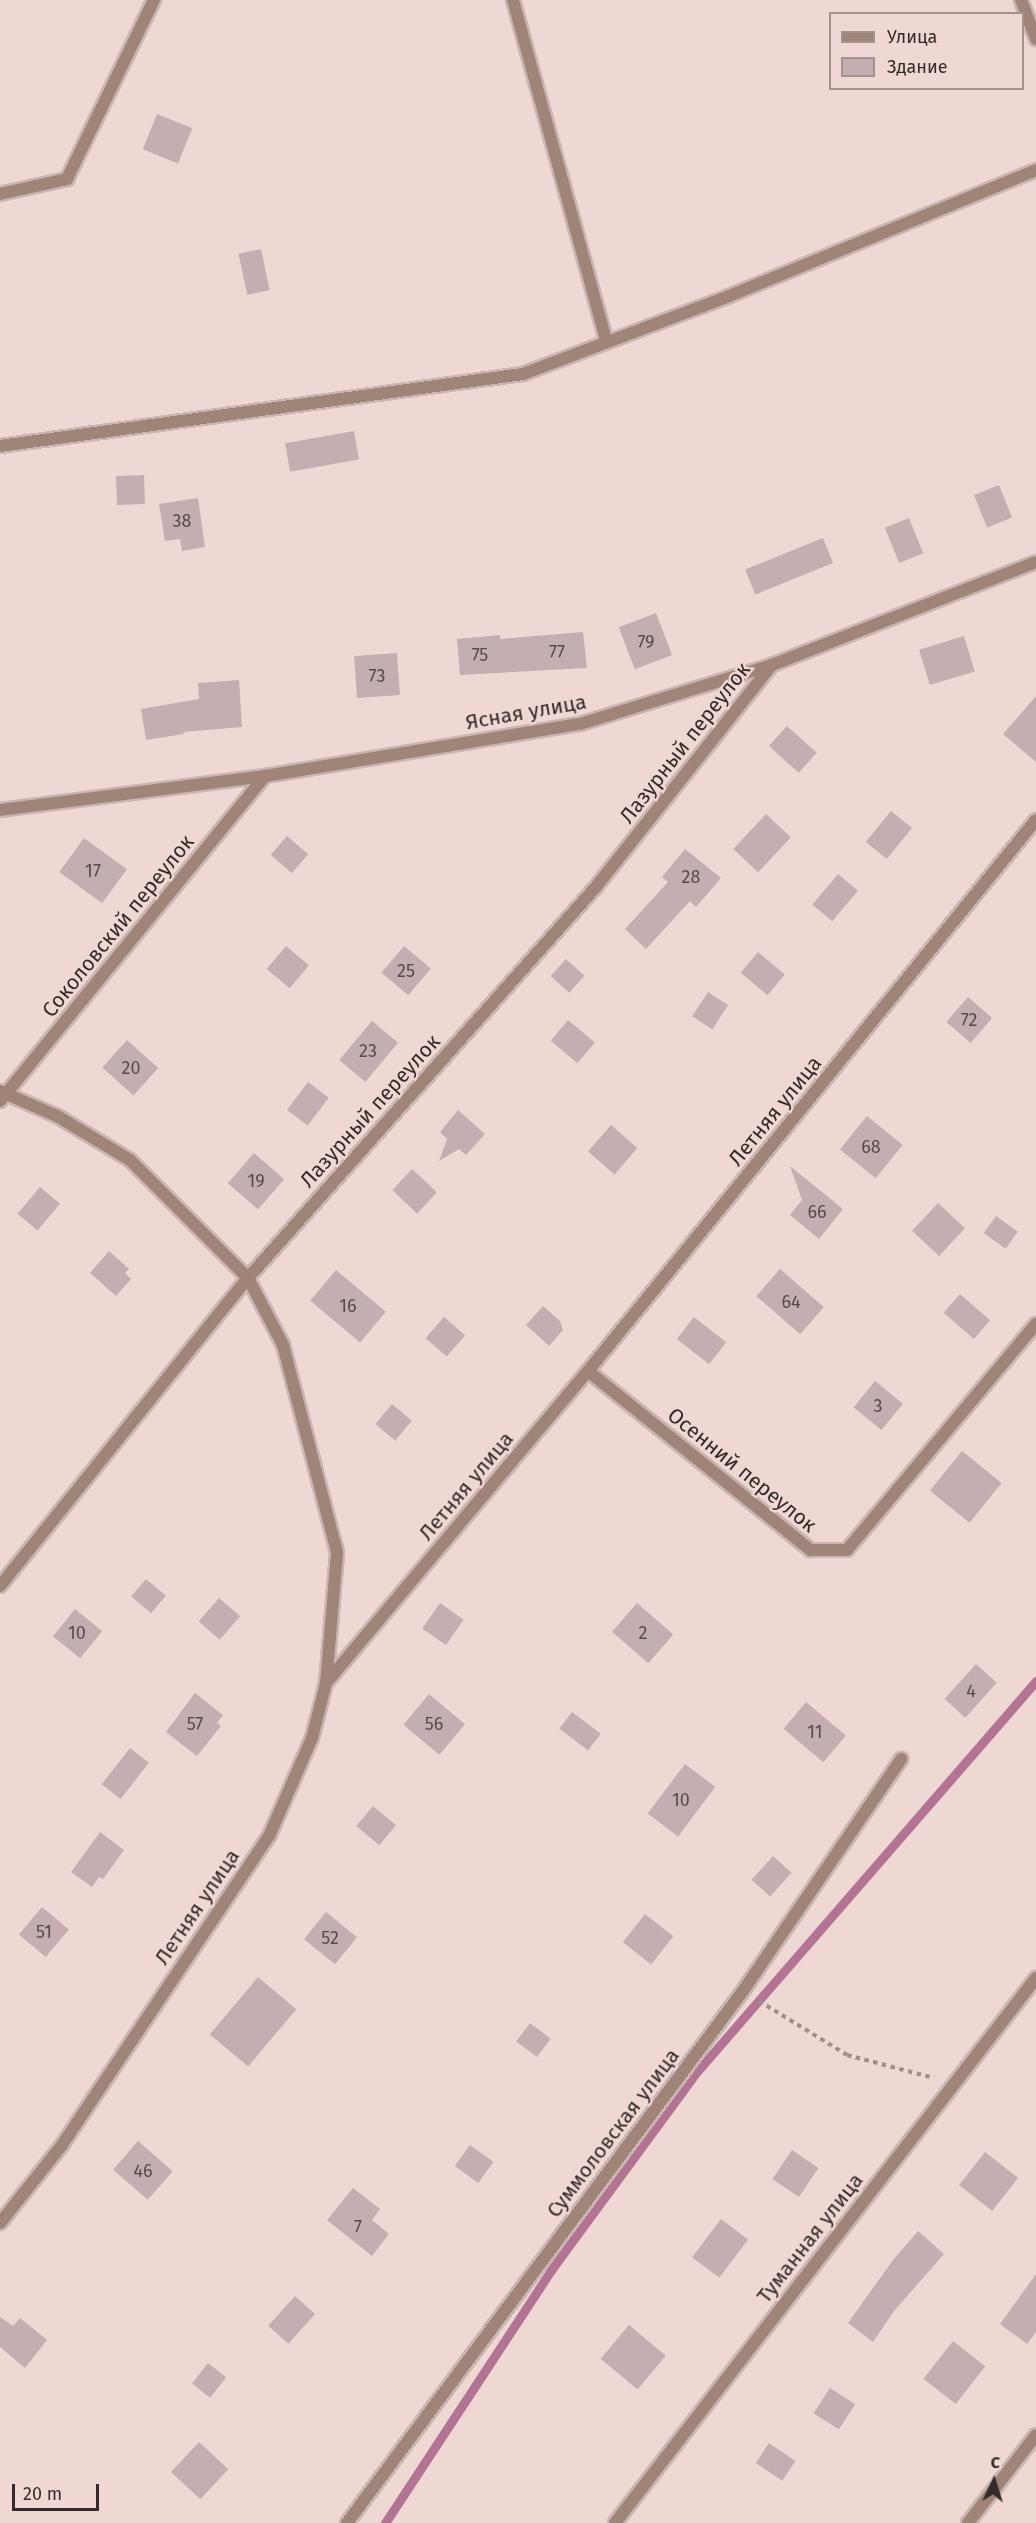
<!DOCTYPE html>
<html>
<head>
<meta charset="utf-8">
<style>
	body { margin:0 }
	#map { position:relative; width:1036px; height:2523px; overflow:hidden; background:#efd8d4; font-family:"Fira Sans",sans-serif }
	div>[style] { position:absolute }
	.stream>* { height:9px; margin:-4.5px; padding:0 4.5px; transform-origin:4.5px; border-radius:4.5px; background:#b27492 }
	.building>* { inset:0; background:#c5aeb1; transform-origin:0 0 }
	.path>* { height:4px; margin-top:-2px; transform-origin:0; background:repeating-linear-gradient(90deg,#9f8e8b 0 4.5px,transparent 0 9px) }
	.roads { filter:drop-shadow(2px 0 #c9b5b2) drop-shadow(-2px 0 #c9b5b2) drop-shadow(0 2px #c9b5b2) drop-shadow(0 -2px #c9b5b2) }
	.lane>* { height:12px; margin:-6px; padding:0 6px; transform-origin:6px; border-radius:6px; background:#9f8477 }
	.street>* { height:12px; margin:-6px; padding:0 6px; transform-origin:6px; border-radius:6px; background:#9f8477 }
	span { translate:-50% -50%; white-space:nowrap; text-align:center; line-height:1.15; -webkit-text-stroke:4.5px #efd8d4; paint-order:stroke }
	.number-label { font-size:18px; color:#584b4b }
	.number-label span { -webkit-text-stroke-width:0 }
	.street-label { font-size:21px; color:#332a29 }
	.legend { position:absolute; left:829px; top:12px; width:195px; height:78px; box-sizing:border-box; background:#efd8d4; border:2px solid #a49290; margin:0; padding:8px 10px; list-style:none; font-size:18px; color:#332a29 }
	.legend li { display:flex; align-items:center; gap:12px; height:30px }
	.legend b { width:30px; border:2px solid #a49290 }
	.north { position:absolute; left:964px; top:2451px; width:60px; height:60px; -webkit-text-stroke:4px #efd8d4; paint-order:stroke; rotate:4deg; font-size:16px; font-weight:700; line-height:24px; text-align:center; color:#332a29 }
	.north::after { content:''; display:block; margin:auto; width:21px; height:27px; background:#332a29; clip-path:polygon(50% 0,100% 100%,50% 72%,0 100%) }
	.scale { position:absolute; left:12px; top:2484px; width:87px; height:27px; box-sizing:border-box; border:3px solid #332a29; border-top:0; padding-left:8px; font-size:18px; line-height:21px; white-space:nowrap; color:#332a29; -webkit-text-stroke:4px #efd8d4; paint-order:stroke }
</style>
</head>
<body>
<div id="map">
	<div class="stream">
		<div style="left:385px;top:2523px;width:303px;rotate:-56.7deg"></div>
		<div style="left:551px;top:2270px;width:242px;rotate:-53.7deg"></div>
		<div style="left:694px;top:2075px;width:522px;rotate:-49.04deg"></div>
	</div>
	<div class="building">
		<div style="left:157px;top:114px;width:38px;height:38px;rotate:22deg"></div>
		<div style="left:261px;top:249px;width:42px;height:23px;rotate:78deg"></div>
		<div style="left:354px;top:431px;width:29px;height:70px;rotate:80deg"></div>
		<div style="left:144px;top:475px;width:29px;height:28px;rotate:88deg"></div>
		<div style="left:999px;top:485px;width:35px;height:27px;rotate:68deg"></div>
		<div style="clip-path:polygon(198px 498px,205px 547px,182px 551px,180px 539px,165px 541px,159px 504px)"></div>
		<div style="left:909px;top:518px;width:38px;height:26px;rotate:68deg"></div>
		<div style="left:823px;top:538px;width:27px;height:84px;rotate:68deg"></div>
		<div style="left:656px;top:613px;width:45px;height:40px;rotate:69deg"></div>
		<div style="clip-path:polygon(583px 632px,587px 668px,460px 675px,457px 639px,500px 635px,500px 639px)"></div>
		<div style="left:964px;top:636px;width:37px;height:47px;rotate:73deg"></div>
		<div style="left:397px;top:653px;width:42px;height:43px;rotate:86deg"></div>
		<div style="clip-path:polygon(239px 680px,242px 727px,183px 732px,184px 734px,146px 740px,141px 709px,199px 699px,198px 683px)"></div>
		<div style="clip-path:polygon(1036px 696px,1036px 762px,1003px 734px)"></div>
		<div style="left:787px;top:726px;width:40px;height:27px;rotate:42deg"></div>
		<div style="left:891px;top:811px;width:27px;height:40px;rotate:39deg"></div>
		<div style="left:766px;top:814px;width:34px;height:48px;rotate:43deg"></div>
		<div style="left:287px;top:836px;width:28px;height:25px;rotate:41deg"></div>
		<div style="left:84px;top:838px;width:53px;height:42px;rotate:36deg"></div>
		<div style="clip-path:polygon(685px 849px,721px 878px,696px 907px,690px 901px,646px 949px,625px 929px,668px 882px,662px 877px)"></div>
		<div style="left:838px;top:874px;width:26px;height:40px;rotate:40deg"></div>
		<div style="left:286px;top:946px;width:30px;height:30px;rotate:40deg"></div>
		<div style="left:404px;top:946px;width:35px;height:35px;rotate:40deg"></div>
		<div style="left:758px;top:952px;width:35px;height:27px;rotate:40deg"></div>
		<div style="left:566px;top:959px;width:25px;height:23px;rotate:42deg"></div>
		<div style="left:708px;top:992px;width:24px;height:29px;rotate:33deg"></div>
		<div style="left:968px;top:997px;width:32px;height:33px;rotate:41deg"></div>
		<div style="left:568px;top:1020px;width:35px;height:27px;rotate:40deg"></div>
		<div style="left:372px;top:1021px;width:34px;height:51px;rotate:40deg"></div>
		<div style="left:127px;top:1040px;width:42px;height:37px;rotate:42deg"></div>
		<div style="left:308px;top:1082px;width:26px;height:35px;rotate:37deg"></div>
		<div style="clip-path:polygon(458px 1110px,485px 1134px,466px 1155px,459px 1149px,439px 1161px,447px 1139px,440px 1132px)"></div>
		<div style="left:867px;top:1116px;width:46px;height:43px;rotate:39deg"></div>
		<div style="left:611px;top:1125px;width:35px;height:35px;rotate:41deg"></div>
		<div style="left:254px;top:1153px;width:40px;height:40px;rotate:41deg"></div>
		<div style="clip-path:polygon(790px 1166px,843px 1209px,819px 1239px,790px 1215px,802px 1200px)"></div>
		<div style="left:412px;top:1169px;width:34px;height:29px;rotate:43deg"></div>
		<div style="left:40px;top:1187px;width:26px;height:35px;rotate:40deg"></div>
		<div style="left:938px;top:1203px;width:37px;height:38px;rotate:43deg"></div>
		<div style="left:996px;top:1216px;width:27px;height:21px;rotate:36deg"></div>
		<div style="clip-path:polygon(109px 1251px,129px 1269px,125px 1273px,131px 1279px,116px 1296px,90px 1273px)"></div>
		<div style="left:780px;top:1269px;width:58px;height:36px;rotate:41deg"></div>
		<div style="left:336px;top:1270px;width:65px;height:40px;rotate:40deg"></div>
		<div style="left:960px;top:1294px;width:40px;height:25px;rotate:41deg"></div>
		<div style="clip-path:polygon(543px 1306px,560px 1321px,563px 1330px,549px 1346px,526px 1325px)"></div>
		<div style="left:444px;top:1317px;width:28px;height:28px;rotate:41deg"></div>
		<div style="left:694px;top:1317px;width:41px;height:28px;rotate:38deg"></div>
		<div style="left:875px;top:1381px;width:36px;height:34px;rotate:39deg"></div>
		<div style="left:392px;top:1404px;width:26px;height:26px;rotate:40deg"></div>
		<div style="left:962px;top:1451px;width:51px;height:51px;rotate:39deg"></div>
		<div style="left:146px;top:1579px;width:26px;height:23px;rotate:40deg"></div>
		<div style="left:219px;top:1598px;width:28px;height:31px;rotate:41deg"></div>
		<div style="left:440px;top:1603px;width:29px;height:31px;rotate:35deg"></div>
		<div style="left:637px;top:1603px;width:48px;height:38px;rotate:41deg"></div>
		<div style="left:75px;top:1609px;width:35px;height:35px;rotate:39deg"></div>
		<div style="left:976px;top:1664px;width:28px;height:47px;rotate:42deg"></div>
		<div style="clip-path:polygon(195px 1693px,223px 1715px,217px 1723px,221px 1726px,197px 1756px,166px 1732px)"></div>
		<div style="left:429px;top:1694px;width:47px;height:40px;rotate:40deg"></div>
		<div style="left:806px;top:1702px;width:52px;height:35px;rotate:40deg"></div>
		<div style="left:572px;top:1712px;width:36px;height:21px;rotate:37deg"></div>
		<div style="left:130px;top:1748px;width:24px;height:46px;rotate:38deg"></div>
		<div style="left:685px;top:1764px;width:38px;height:62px;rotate:37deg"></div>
		<div style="left:373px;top:1806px;width:30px;height:26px;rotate:40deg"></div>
		<div style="clip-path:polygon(100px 1832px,124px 1850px,103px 1879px,99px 1877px,92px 1887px,71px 1872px)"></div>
		<div style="left:773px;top:1856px;width:25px;height:32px;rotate:42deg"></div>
		<div style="left:42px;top:1907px;width:35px;height:36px;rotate:40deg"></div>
		<div style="left:326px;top:1912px;width:40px;height:35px;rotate:39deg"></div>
		<div style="left:645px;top:1914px;width:36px;height:36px;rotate:38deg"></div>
		<div style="left:258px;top:1977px;width:50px;height:75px;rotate:40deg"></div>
		<div style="left:530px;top:2023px;width:26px;height:23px;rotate:37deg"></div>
		<div style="left:138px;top:2141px;width:46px;height:38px;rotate:41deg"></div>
		<div style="left:470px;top:2145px;width:29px;height:26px;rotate:36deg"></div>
		<div style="left:792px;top:2150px;width:32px;height:35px;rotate:34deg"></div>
		<div style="left:985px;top:2152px;width:42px;height:42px;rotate:38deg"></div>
		<div style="clip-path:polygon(353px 2188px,380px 2209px,372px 2220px,389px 2234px,372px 2256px,327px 2220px)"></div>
		<div style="left:721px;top:2219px;width:34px;height:48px;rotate:37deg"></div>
		<div style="clip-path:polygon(918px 2231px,944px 2254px,894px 2311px,873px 2342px,848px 2323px,893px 2260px)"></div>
		<div style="clip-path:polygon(1036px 2274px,1036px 2332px,1027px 2344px,1000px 2324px)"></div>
		<div style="left:295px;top:2296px;width:27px;height:40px;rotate:42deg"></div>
		<div style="clip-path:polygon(0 2317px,13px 2326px,20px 2318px,47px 2340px,25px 2368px,0 2347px)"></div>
		<div style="left:629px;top:2325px;width:48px;height:44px;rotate:40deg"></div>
		<div style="left:953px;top:2341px;width:41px;height:48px;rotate:38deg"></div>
		<div style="left:208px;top:2363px;width:23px;height:26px;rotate:38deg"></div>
		<div style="left:830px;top:2388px;width:30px;height:30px;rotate:33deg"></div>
		<div style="left:199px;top:2442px;width:40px;height:41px;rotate:43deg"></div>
		<div style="left:769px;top:2443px;width:32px;height:24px;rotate:34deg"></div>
	</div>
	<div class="path">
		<div style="left:759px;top:2001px;width:103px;rotate:31.5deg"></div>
		<div style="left:847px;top:2055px;width:90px;rotate:14.8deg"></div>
	</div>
	<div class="roads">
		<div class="lane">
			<div style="left:513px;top:0;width:353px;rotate:74.7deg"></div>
			<div style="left:1021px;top:0;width:42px;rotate:69deg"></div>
			<div style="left:0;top:194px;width:69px;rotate:-12.6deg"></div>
			<div style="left:67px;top:179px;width:199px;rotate:-64.1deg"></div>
		</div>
		<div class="street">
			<div style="left:0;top:446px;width:528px;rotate:-7.84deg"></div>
			<div style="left:523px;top:374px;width:220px;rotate:-20.7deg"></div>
			<div style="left:729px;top:296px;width:332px;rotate:-22.3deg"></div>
			<div style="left:0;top:810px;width:267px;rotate:-7.3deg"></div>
			<div style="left:265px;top:776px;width:319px;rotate:-9.4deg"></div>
			<div style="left:580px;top:724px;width:201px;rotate:-17.1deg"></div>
			<div style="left:772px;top:665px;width:283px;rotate:-21.3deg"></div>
			<div style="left:0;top:1091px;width:62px;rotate:23.7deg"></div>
			<div style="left:57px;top:1116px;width:85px;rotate:31.1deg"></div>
			<div style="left:130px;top:1160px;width:167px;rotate:45deg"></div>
			<div style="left:248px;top:1278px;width:76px;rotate:62.4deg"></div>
			<div style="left:283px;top:1345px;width:215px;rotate:75.4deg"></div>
			<div style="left:337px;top:1553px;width:130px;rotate:94.8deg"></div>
			<div style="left:0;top:1101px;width:419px;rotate:-50.8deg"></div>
			<div style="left:588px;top:1371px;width:286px;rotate:38.8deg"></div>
			<div style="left:811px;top:1550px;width:36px"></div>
			<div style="left:847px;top:1550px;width:295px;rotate:-50.1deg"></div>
			<div style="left:0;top:1586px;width:395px;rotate:-51.2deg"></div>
			<div style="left:248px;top:1278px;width:522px;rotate:-48.34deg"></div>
			<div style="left:595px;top:888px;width:285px;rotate:-51.6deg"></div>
			<div style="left:0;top:2223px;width:100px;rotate:-51.5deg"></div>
			<div style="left:62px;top:2145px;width:374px;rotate:-56.2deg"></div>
			<div style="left:270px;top:1834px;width:105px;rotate:-66.4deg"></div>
			<div style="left:312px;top:1738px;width:57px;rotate:-75.7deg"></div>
			<div style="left:326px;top:1683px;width:407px;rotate:-50deg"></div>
			<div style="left:588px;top:1371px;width:710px;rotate:-50.89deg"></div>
			<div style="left:347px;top:2523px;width:663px;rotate:-53.34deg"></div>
			<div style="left:743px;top:1991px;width:281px;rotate:-55.7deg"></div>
			<div style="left:615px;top:2523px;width:689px;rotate:-52.31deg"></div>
			<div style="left:968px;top:2523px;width:111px;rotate:-52.3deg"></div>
		</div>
	</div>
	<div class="number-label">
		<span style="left:182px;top:521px">38</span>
		<span style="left:646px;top:642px">79</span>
		<span style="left:557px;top:652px">77</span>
		<span style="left:480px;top:655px">75</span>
		<span style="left:377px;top:676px">73</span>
		<span style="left:93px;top:871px">17</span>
		<span style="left:691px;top:877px">28</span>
		<span style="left:406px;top:971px">25</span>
		<span style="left:969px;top:1020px">72</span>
		<span style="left:368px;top:1051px">23</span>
		<span style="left:131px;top:1068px">20</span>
		<span style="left:871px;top:1147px">68</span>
		<span style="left:256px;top:1181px">19</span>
		<span style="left:817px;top:1212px">66</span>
		<span style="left:791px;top:1302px">64</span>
		<span style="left:348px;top:1306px">16</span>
		<span style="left:878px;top:1406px">3</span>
		<span style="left:77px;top:1633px">10</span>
		<span style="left:643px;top:1633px">2</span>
		<span style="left:971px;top:1691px">4</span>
		<span style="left:195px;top:1724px">57</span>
		<span style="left:434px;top:1724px">56</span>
		<span style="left:815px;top:1732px">11</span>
		<span style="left:681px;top:1800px">10</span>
		<span style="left:44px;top:1932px">51</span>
		<span style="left:330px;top:1938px">52</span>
		<span style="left:143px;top:2171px">46</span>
		<span style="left:358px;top:2227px">7</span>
	</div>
	<div class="street-label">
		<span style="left:526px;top:712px;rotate:-10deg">Ясная улица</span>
		<span style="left:685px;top:743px;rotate:-52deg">Лазурный переулок</span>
		<span style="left:118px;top:926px;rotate:-51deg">Соколовский переулок</span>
		<span style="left:370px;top:1111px;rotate:-48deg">Лазурный переулок</span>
		<span style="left:775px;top:1111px;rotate:-51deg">Летняя улица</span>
		<span style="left:742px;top:1470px;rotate:39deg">Осенний переулок</span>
		<span style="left:466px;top:1486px;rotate:-50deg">Летняя улица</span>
		<span style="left:197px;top:1907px;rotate:-56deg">Летняя улица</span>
		<span style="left:613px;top:2133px;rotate:-53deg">Суммоловская улица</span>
		<span style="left:810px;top:2238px;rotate:-52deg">Туманная улица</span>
	</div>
	<ul class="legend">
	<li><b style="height:8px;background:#9f8477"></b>Улица</li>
	<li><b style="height:16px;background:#c5aeb1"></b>Здание</li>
	</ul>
	<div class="north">С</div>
	<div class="scale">20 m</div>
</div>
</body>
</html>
